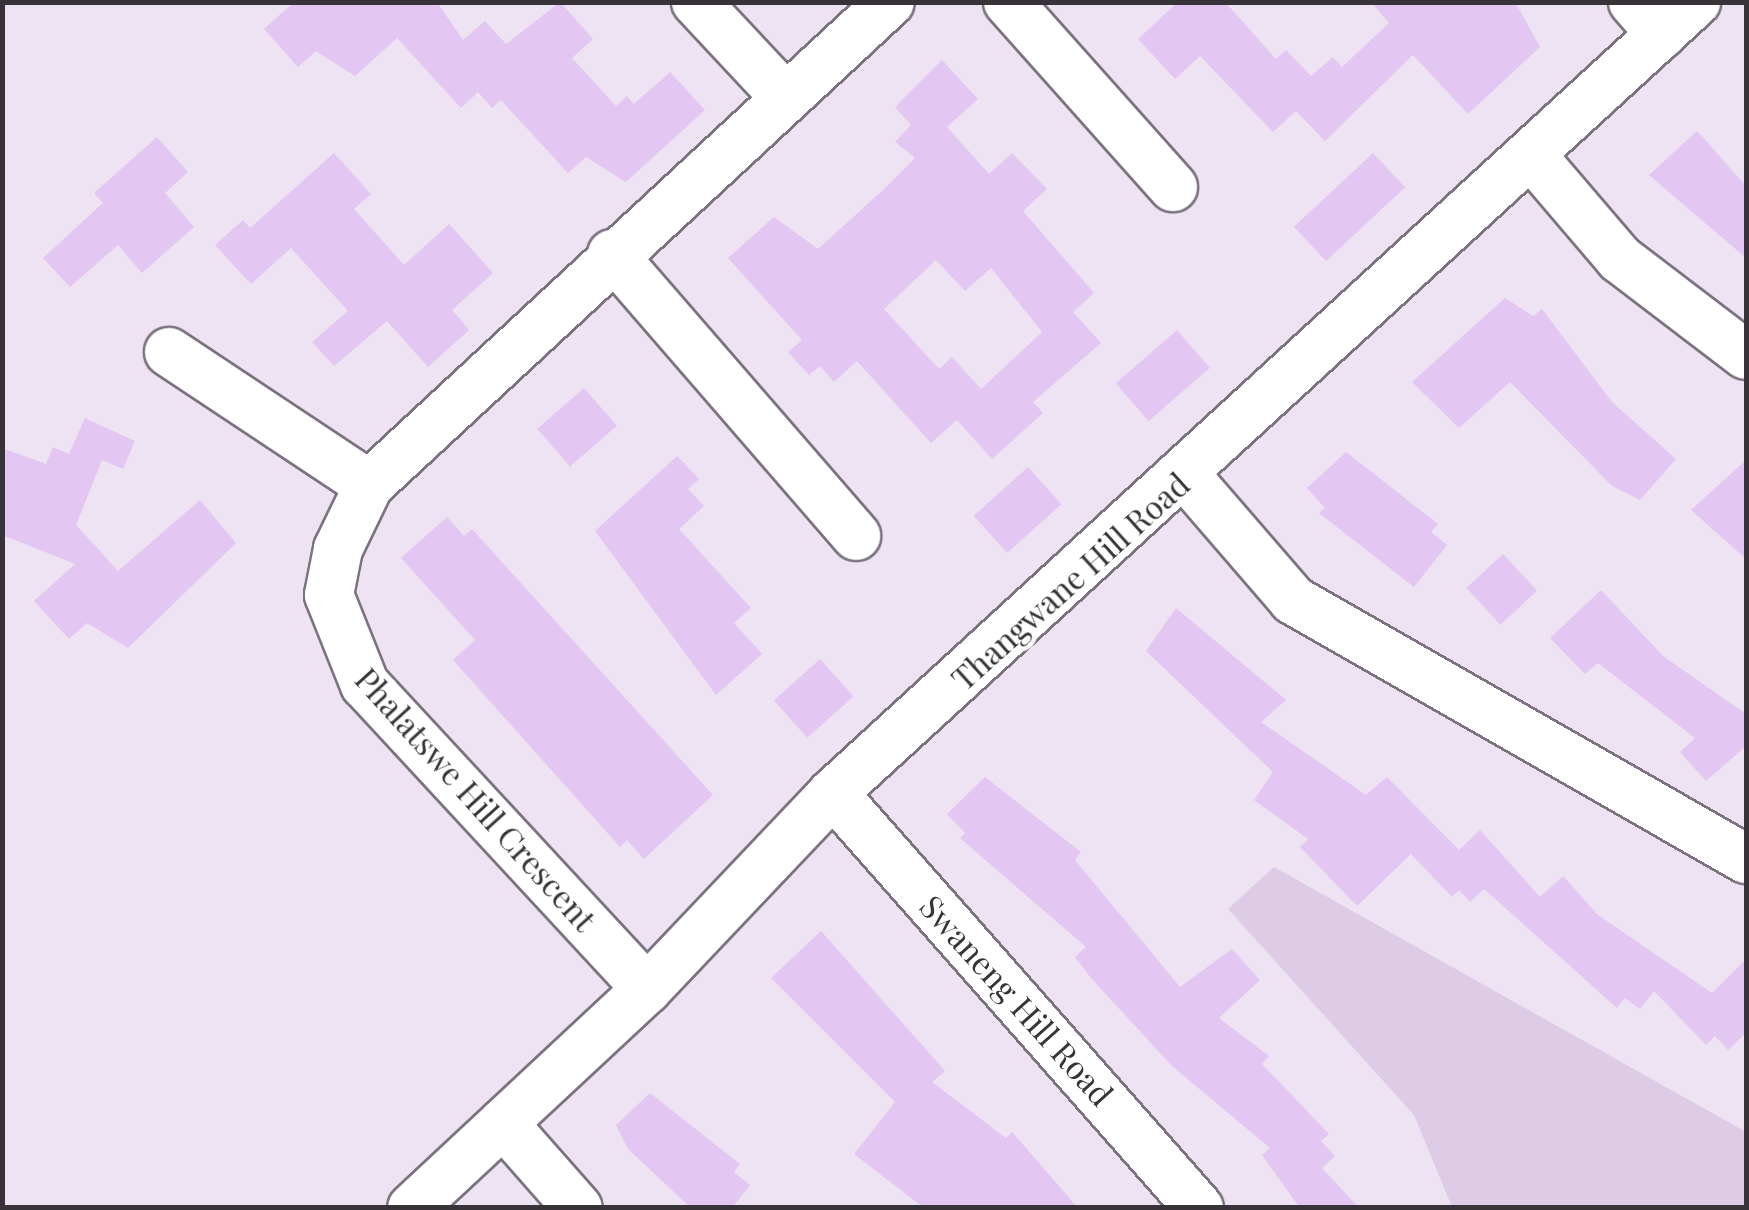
<!DOCTYPE html>
<html>
<head>
<meta charset="utf-8">
<style>
	body { margin:0 }
	#map { position:relative; width:1749px; height:1210px; overflow:hidden; background:#ede3f2; font-family:"Playfair Display",serif }
	div>[style] { position:absolute }
	.green>* { inset:0; background:#decce7 }
	.building>* { inset:0; background:#e3c6f1; transform-origin:0 0 }
	.roads { filter:drop-shadow(2px 0 #7c7280) drop-shadow(-2px 0 #7c7280) drop-shadow(0 2px #7c7280) drop-shadow(0 -2px #7c7280) }
	.minor>* { height:48px; margin:-24px; padding:0 24px; transform-origin:24px; border-radius:24px; background:#fff }
	span { translate:-50% -50%; white-space:nowrap; text-align:center; line-height:1.15; -webkit-text-stroke:9px #fff; paint-order:stroke }
	.street-label { font-size:32px; color:#373339 }
	.frame { position:absolute; inset:0; border:5px solid #373339; pointer-events:none }
</style>
</head>
<body>
<div id="map">
	<div class="green">
		<div style="clip-path:polygon(1274px 867px,1746px 1132px,1746px 1207px,1452px 1207px,1414px 1115px,1228px 909px)"></div>
	</div>
	<div class="building">
		<div style="clip-path:polygon(294px 2px,437px 2px,463px 40px,485px 21px,506px 44px,560px 2px,593px 39px,572px 58px,616px 106px,627px 96px,634px 104px,670px 72px,705px 110px,626px 182px,586px 157px,568px 173px,501px 100px,492px 108px,478px 92px,461px 108px,397px 38px,355px 76px,316px 51px,298px 67px,264px 29px)"></div>
		<div style="clip-path:polygon(1178px 2px,1225px 2px,1276px 59px,1286px 50px,1311px 76px,1333px 57px,1342px 67px,1389px 23px,1371px 2px,1515px 2px,1540px 47px,1468px 114px,1413px 55px,1325px 141px,1296px 111px,1273px 132px,1200px 56px,1175px 79px,1138px 39px)"></div>
		<div style="clip-path:polygon(evenodd,942px 60px,978px 99px,947px 127px,989px 174px,1012px 153px,1047px 189px,1023px 211px,1094px 293px,1073px 312px,1101px 343px,1033px 402px,1043px 413px,992px 459px,957px 420px,931px 443px,857px 361px,834px 382px,820px 366px,809px 375px,788px 352px,802px 340px,728px 258px,774px 217px,818px 249px,883px 190px,915px 158px,895px 142px,911px 125px,895px 107px,942px 60px,936px 260px,965px 291px,991px 268px,1042px 332px,981px 389px,952px 357px,939px 369px,884px 309px,936px 260px)"></div>
		<div style="clip-path:polygon(1697px 131px,1746px 186px,1746px 258px,1649px 175px)"></div>
		<div style="clip-path:polygon(157px 137px,188px 172px,165px 193px,194px 227px,142px 273px,118px 245px,70px 287px,43px 258px,103px 203px,94px 193px)"></div>
		<div style="clip-path:polygon(334px 153px,371px 194px,354px 209px,404px 265px,449px 224px,493px 273px,452px 310px,469px 330px,428px 367px,387px 321px,334px 366px,312px 342px,348px 311px,291px 248px,251px 284px,215px 245px,243px 220px,250px 228px)"></div>
		<div style="left:1373px;top:153px;width:47px;height:108px;rotate:47deg"></div>
		<div style="clip-path:polygon(1505px 298px,1533px 316px,1542px 309px,1612px 402px,1676px 459px,1640px 500px,1612px 486px,1510px 382px,1459px 428px,1412px 382px)"></div>
		<div style="left:1177px;top:330px;width:50px;height:81px;rotate:49deg"></div>
		<div style="left:584px;top:388px;width:50px;height:62px;rotate:49deg"></div>
		<div style="clip-path:polygon(85px 418px,135px 441px,123px 469px,102px 460px,76px 525px,118px 571px,200px 500px,236px 543px,128px 648px,87px 623px,69px 639px,34px 601px,75px 564px,2px 535px,2px 448px,46px 464px,53px 447px,69px 454px)"></div>
		<div style="clip-path:polygon(1346px 452px,1438px 524px,1431px 532px,1447px 545px,1414px 587px,1319px 513px,1325px 508px,1307px 488px)"></div>
		<div style="clip-path:polygon(677px 456px,699px 479px,688px 489px,704px 506px,679px 529px,751px 608px,734px 623px,762px 654px,716px 695px,595px 531px)"></div>
		<div style="clip-path:polygon(1746px 460px,1746px 559px,1691px 510px)"></div>
		<div style="left:1028px;top:467px;width:50px;height:73px;rotate:48deg"></div>
		<div style="clip-path:polygon(447px 517px,464px 536px,472px 529px,713px 795px,644px 859px,627px 840px,620px 847px,453px 660px,475px 640px,401px 558px)"></div>
		<div style="left:1503px;top:554px;width:50px;height:50px;rotate:47deg"></div>
		<div style="clip-path:polygon(1601px 590px,1663px 656px,1746px 714px,1746px 746px,1706px 781px,1680px 752px,1695px 738px,1598px 663px,1585px 674px,1550px 638px)"></div>
		<div style="clip-path:polygon(1176px 608px,1286px 700px,1261px 722px,1366px 795px,1387px 777px,1459px 850px,1480px 830px,1540px 897px,1563px 876px,1598px 915px,1712px 993px,1746px 959px,1746px 1033px,1728px 1050px,1715px 1036px,1706px 1045px,1654px 991px,1640px 1009px,1625px 998px,1617px 1008px,1484px 889px,1470px 902px,1459px 890px,1452px 897px,1411px 854px,1357px 906px,1300px 847px,1308px 839px,1254px 800px,1273px 772px,1146px 651px)"></div>
		<div style="left:820px;top:659px;width:50px;height:62px;rotate:48deg"></div>
		<div style="clip-path:polygon(985px 777px,1081px 852px,1075px 860px,1180px 987px,1232px 949px,1260px 980px,1219px 1018px,1269px 1056px,1262px 1064px,1329px 1134px,1321px 1141px,1335px 1156px,1322px 1168px,1359px 1208px,1300px 1208px,1262px 1155px,1270px 1148px,1172px 1066px,1091px 978px,1075px 957px,1086px 947px,960px 838px,965px 833px,947px 814px)"></div>
		<div style="clip-path:polygon(821px 931px,945px 1071px,932px 1082px,1006px 1138px,1012px 1132px,1078px 1208px,924px 1208px,854px 1154px,895px 1102px,771px 978px)"></div>
		<div style="clip-path:polygon(650px 1093px,740px 1164px,734px 1172px,750px 1185px,732px 1208px,691px 1208px,628px 1149px,616px 1125px)"></div>
	</div>
	<div class="roads">
		<div class="minor">
			<div style="left:696px;top:2px;width:127px;rotate:46.9deg"></div>
			<div style="left:1008px;top:2px;width:248px;rotate:48.3deg"></div>
			<div style="left:1633px;top:2px;width:43px;rotate:48.8deg"></div>
			<div style="left:1532px;top:156px;width:135px;rotate:49.5deg"></div>
			<div style="left:1620px;top:259px;width:158px;rotate:37.3deg"></div>
			<div style="left:612px;top:254px;width:373px;rotate:49.1deg"></div>
			<div style="left:169px;top:352px;width:240px;rotate:33.6deg"></div>
			<div style="left:1187px;top:477px;width:162px;rotate:49.2deg"></div>
			<div style="left:1293px;top:600px;width:522px;rotate:29.76deg"></div>
			<div style="left:833px;top:793px;width:553px;rotate:48.59deg"></div>
			<div style="left:647px;top:989px;width:415px;rotate:-132.8deg"></div>
			<div style="left:365px;top:685px;width:97px;rotate:-111.8deg"></div>
			<div style="left:329px;top:595px;width:47px;rotate:-78.9deg"></div>
			<div style="left:338px;top:549px;width:71px;rotate:-64.2deg"></div>
			<div style="left:369px;top:485px;width:710px;rotate:-42.83deg"></div>
			<div style="left:503px;top:1123px;width:113px;rotate:48.6deg"></div>
			<div style="left:412px;top:1208px;width:321px;rotate:-43deg"></div>
			<div style="left:647px;top:989px;width:270px;rotate:-46.5deg"></div>
			<div style="left:833px;top:793px;width:1171px;rotate:-42.51deg"></div>
		</div>
	</div>
	<div class="street-label">
		<span style="left:1070px;top:581px;rotate:-42deg">Thangwane Hill Road</span>
		<span style="left:476px;top:799px;rotate:48deg">Phalatswe Hill Crescent</span>
		<span style="left:1017px;top:1000px;rotate:48deg">Swaneng Hill Road</span>
	</div>
	<div class="frame"></div>
</div>
</body>
</html>
